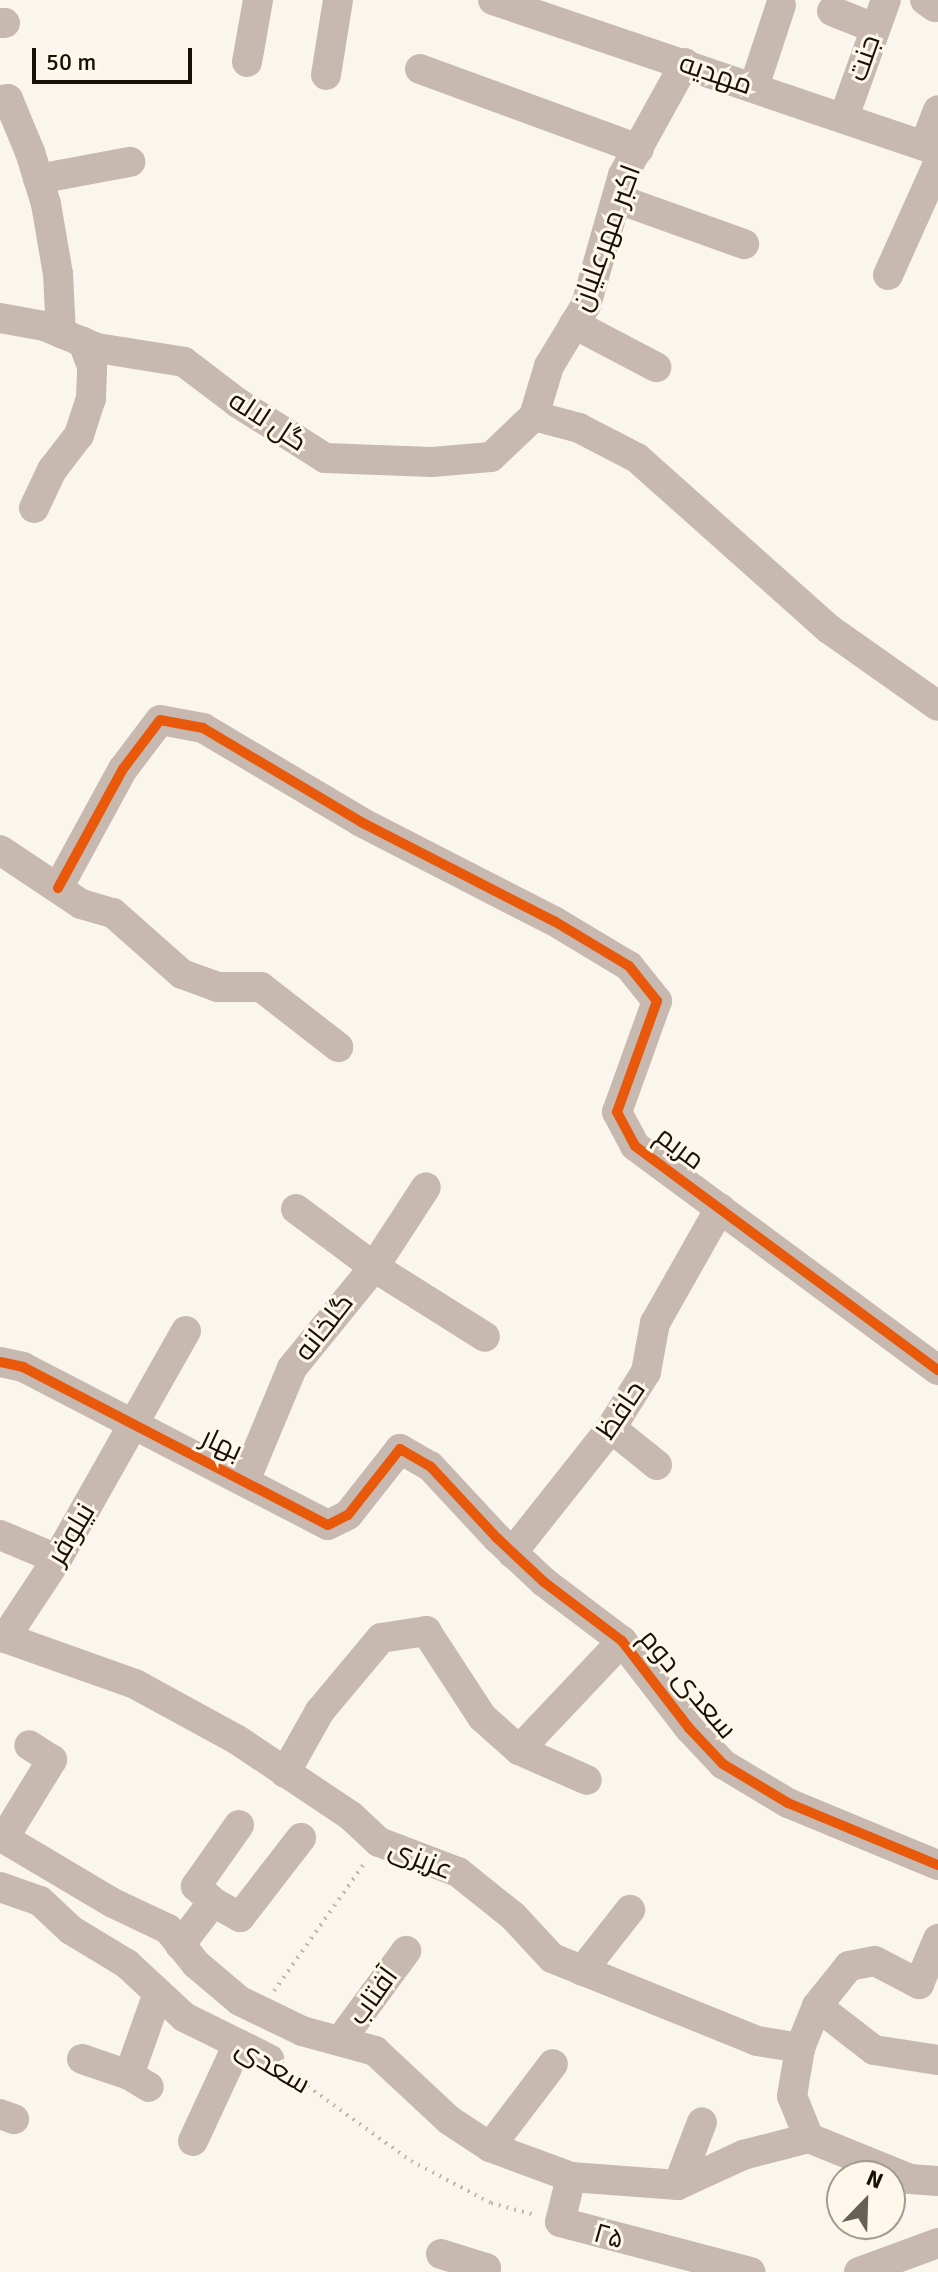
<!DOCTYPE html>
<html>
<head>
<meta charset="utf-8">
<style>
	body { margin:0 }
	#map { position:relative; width:938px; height:2272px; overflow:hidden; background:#faf6ee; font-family:Signika,Cairo,sans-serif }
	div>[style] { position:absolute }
	.path>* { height:4px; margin-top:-2px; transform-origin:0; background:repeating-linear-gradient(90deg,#c0b7b0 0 2px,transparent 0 8px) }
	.minor>* { height:30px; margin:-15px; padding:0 15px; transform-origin:15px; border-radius:15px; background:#c7b9b0 }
	.cycleway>* { height:10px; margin:-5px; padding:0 5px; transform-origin:5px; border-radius:5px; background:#e8590c }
	span { translate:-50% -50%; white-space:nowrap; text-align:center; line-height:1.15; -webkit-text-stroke:6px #fef7ea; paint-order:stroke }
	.street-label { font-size:28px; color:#171106 }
	.north { position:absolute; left:826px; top:2160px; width:80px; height:80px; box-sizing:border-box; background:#fef7ea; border:2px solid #a29b8f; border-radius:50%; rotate:23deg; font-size:22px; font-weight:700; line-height:32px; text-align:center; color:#171106 }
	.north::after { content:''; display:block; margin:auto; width:28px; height:36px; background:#666157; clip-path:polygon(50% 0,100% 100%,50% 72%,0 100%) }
	.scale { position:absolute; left:32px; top:48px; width:160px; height:36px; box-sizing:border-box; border:4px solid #171106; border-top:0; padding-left:10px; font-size:24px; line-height:28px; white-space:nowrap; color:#171106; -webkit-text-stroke:6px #fef7ea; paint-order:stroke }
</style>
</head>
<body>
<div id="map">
	<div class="path">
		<div style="left:274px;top:1991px;width:159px;rotate:-54.7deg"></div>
		<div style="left:288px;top:2072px;width:152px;rotate:35.9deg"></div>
		<div style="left:411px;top:2161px;width:90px;rotate:27.7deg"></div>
		<div style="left:491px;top:2203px;width:46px;rotate:15.3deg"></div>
	</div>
	<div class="minor">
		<div style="left:493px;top:0;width:470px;rotate:18.7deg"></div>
		<div style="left:925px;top:0;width:12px;rotate:35deg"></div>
		<div style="left:935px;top:7px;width:4px;rotate:-45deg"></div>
		<div style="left:832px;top:11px;width:45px;rotate:22deg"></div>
		<div style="left:0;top:23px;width:5px"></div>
		<div style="left:247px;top:62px;width:63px;rotate:-79.9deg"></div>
		<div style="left:420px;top:69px;width:233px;rotate:20.1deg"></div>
		<div style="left:326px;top:75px;width:76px;rotate:-80.9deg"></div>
		<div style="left:754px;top:87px;width:86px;rotate:-71.8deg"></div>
		<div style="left:0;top:100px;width:8px;rotate:-7deg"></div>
		<div style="left:8px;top:99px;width:57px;rotate:67.5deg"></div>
		<div style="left:30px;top:152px;width:54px;rotate:72.9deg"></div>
		<div style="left:46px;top:204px;width:71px;rotate:80.3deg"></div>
		<div style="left:58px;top:274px;width:59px;rotate:87.1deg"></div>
		<div style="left:844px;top:117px;width:124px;rotate:-70.3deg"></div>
		<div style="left:925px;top:144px;width:36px;rotate:-69deg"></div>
		<div style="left:38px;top:179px;width:94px;rotate:-10.5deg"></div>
		<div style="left:618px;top:199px;width:134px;rotate:19.7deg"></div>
		<div style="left:888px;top:275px;width:122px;rotate:-65.8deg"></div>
		<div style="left:0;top:318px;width:45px;rotate:10.3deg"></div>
		<div style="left:44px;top:326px;width:57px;rotate:22.5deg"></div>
		<div style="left:97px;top:348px;width:88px;rotate:9.1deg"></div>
		<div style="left:184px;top:362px;width:68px;rotate:37.2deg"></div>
		<div style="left:238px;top:403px;width:103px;rotate:32.3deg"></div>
		<div style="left:325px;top:458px;width:107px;rotate:2.1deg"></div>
		<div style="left:432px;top:462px;width:59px;rotate:-4.8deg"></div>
		<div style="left:491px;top:457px;width:59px;rotate:-43.6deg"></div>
		<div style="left:534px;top:416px;width:52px;rotate:-73.3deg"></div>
		<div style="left:549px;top:366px;width:71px;rotate:-58.8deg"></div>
		<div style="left:586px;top:305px;width:135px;rotate:-74.1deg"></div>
		<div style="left:623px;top:175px;width:128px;rotate:-61deg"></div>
		<div style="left:574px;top:324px;width:93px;rotate:27.7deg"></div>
		<div style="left:534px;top:416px;width:47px;rotate:14.9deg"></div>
		<div style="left:579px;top:428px;width:65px;rotate:27.3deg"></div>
		<div style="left:637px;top:458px;width:257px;rotate:41.7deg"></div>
		<div style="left:829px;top:629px;width:133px;rotate:35.2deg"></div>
		<div style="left:34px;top:508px;width:42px;rotate:-64.7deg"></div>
		<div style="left:52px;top:470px;width:44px;rotate:-52.4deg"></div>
		<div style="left:79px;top:435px;width:38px;rotate:-72deg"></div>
		<div style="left:91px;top:399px;width:33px;rotate:-88deg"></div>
		<div style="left:92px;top:366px;width:26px;rotate:-111deg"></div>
		<div style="left:0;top:850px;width:97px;rotate:33.7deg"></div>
		<div style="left:81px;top:904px;width:33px;rotate:16deg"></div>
		<div style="left:113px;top:913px;width:92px;rotate:41.5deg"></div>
		<div style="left:182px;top:974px;width:37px;rotate:20deg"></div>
		<div style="left:217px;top:987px;width:44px"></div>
		<div style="left:261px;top:987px;width:98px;rotate:37.9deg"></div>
		<div style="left:58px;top:888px;width:136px;rotate:-61.4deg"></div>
		<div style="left:123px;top:769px;width:61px;rotate:-52.9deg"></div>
		<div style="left:160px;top:720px;width:44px;rotate:10.5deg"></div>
		<div style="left:203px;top:728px;width:184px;rotate:30.7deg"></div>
		<div style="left:361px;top:822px;width:217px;rotate:27.2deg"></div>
		<div style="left:554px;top:921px;width:87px;rotate:31deg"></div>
		<div style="left:629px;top:966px;width:45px;rotate:51.3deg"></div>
		<div style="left:657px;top:1001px;width:118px;rotate:109.8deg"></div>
		<div style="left:617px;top:1112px;width:38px;rotate:62deg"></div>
		<div style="left:635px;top:1146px;width:377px;rotate:36.5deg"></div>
		<div style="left:296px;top:1209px;width:97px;rotate:36.6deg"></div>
		<div style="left:374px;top:1267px;width:131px;rotate:32.2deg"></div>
		<div style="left:0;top:1362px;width:24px;rotate:12deg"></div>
		<div style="left:23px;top:1367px;width:343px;rotate:27.4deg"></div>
		<div style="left:328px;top:1525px;width:22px;rotate:-27deg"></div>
		<div style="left:348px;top:1515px;width:84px;rotate:-51.8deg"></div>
		<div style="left:400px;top:1449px;width:34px;rotate:30deg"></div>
		<div style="left:430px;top:1466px;width:98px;rotate:47.1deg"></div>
		<div style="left:497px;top:1538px;width:64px;rotate:43.1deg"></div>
		<div style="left:544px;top:1582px;width:98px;rotate:37.1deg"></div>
		<div style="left:622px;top:1641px;width:110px;rotate:52.4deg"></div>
		<div style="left:689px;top:1728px;width:50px;rotate:46.6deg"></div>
		<div style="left:723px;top:1764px;width:76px;rotate:31deg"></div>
		<div style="left:788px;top:1803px;width:162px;rotate:22.5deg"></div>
		<div style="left:611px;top:1428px;width:59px;rotate:38.8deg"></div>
		<div style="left:245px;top:1481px;width:122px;rotate:-67.4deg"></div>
		<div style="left:292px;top:1368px;width:130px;rotate:-50.9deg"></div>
		<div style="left:374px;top:1267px;width:95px;rotate:-57deg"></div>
		<div style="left:0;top:1535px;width:62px;rotate:22.8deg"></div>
		<div style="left:512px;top:1553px;width:159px;rotate:-51.6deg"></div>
		<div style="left:611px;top:1428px;width:66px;rotate:-58deg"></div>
		<div style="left:646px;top:1372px;width:50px;rotate:-79.6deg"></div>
		<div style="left:655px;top:1323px;width:132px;rotate:-60.5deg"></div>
		<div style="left:0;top:1636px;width:143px;rotate:19.6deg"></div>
		<div style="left:135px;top:1684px;width:115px;rotate:28.6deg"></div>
		<div style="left:236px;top:1739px;width:138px;rotate:33.8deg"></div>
		<div style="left:351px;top:1816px;width:38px;rotate:43deg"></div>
		<div style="left:379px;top:1842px;width:85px;rotate:20.8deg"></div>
		<div style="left:458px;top:1872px;width:70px;rotate:38.7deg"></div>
		<div style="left:513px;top:1916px;width:57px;rotate:47.1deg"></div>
		<div style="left:552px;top:1958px;width:221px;rotate:22deg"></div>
		<div style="left:757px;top:2041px;width:44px;rotate:9.2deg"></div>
		<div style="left:5px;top:1638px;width:95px;rotate:-56.6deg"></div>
		<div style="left:57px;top:1559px;width:262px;rotate:-60.5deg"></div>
		<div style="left:519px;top:1750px;width:74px;rotate:23.8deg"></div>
		<div style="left:285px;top:1773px;width:71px;rotate:-60.6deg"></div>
		<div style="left:320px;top:1711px;width:95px;rotate:-50.1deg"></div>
		<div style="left:381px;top:1638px;width:46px;rotate:-8.8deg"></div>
		<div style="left:426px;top:1631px;width:103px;rotate:56.9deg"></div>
		<div style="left:482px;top:1717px;width:50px;rotate:41.7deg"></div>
		<div style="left:519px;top:1750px;width:150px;rotate:-46.6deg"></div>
		<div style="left:239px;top:1825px;width:75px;rotate:125.2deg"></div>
		<div style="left:196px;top:1886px;width:23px;rotate:43deg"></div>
		<div style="left:213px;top:1902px;width:31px;rotate:29deg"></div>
		<div style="left:240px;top:1917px;width:100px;rotate:-52.3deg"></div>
		<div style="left:0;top:1836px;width:131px;rotate:30.7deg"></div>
		<div style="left:113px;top:1903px;width:61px;rotate:25.3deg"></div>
		<div style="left:168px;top:1929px;width:45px;rotate:51.3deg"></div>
		<div style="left:196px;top:1964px;width:57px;rotate:40.1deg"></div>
		<div style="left:240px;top:2001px;width:69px;rotate:25.8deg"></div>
		<div style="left:302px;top:2031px;width:76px;rotate:15.3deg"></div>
		<div style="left:375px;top:2051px;width:101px;rotate:43deg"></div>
		<div style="left:449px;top:2120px;width:49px;rotate:33.4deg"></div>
		<div style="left:490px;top:2147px;width:86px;rotate:20.3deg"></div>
		<div style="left:571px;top:2177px;width:107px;rotate:4.3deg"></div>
		<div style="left:678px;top:2185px;width:72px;rotate:-24.8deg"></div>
		<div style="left:743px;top:2155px;width:68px;rotate:-14.4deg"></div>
		<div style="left:809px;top:2138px;width:109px;rotate:22.1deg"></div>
		<div style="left:910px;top:2179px;width:28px;rotate:4deg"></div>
		<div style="left:4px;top:1838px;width:92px;rotate:-58.4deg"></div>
		<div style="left:52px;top:1760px;width:27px;rotate:-147deg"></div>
		<div style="left:0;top:1887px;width:42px;rotate:19.3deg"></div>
		<div style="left:40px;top:1901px;width:42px;rotate:43.1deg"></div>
		<div style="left:71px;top:1930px;width:66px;rotate:31.3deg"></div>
		<div style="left:127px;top:1964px;width:78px;rotate:42.9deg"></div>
		<div style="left:184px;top:2017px;width:95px;rotate:26.3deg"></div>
		<div style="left:180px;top:1945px;width:54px;rotate:-52.5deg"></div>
		<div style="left:582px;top:1971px;width:78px;rotate:-51.8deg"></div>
		<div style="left:817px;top:2006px;width:72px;rotate:37.7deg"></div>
		<div style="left:874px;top:2050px;width:65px;rotate:8.9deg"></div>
		<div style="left:340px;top:2041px;width:112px;rotate:-53.7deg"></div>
		<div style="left:82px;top:2059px;width:50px;rotate:18.8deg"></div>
		<div style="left:129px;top:2075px;width:23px;rotate:31deg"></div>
		<div style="left:129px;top:2075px;width:87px;rotate:-70.5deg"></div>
		<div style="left:0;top:2114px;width:15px;rotate:20deg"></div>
		<div style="left:809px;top:2138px;width:45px;rotate:-112deg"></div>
		<div style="left:792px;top:2096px;width:49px;rotate:-80.5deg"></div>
		<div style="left:800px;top:2048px;width:45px;rotate:-68deg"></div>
		<div style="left:817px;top:2006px;width:51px;rotate:-51.3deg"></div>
		<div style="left:849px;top:1966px;width:26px;rotate:-11deg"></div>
		<div style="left:875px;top:1961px;width:50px;rotate:27.6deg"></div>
		<div style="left:919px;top:1984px;width:49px;rotate:-67.1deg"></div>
		<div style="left:193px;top:2141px;width:107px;rotate:-65.1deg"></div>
		<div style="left:490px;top:2147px;width:104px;rotate:-52.8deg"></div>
		<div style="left:571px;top:2177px;width:46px;rotate:103.7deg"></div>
		<div style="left:560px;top:2222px;width:197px;rotate:14.7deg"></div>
		<div style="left:678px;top:2185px;width:67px;rotate:-69.1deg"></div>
		<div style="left:441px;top:2254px;width:47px;rotate:17.3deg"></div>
		<div style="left:486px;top:2268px;width:4px;rotate:104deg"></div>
		<div style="left:859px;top:2272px;width:84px;rotate:-20.2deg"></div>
	</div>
	<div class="cycleway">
		<div style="left:58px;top:888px;width:136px;rotate:-61.4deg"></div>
		<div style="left:123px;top:769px;width:61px;rotate:-52.9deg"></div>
		<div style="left:160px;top:720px;width:44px;rotate:10.5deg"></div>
		<div style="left:203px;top:728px;width:184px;rotate:30.7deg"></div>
		<div style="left:361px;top:822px;width:217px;rotate:27.2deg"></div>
		<div style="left:554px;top:921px;width:87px;rotate:31deg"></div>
		<div style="left:629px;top:966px;width:45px;rotate:51.3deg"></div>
		<div style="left:657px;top:1001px;width:118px;rotate:109.8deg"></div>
		<div style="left:617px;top:1112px;width:38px;rotate:62deg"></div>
		<div style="left:635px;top:1146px;width:377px;rotate:36.5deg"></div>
		<div style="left:0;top:1362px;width:24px;rotate:12deg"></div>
		<div style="left:23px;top:1367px;width:343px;rotate:27.4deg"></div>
		<div style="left:328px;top:1525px;width:22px;rotate:-27deg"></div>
		<div style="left:348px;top:1515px;width:84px;rotate:-51.8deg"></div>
		<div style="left:400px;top:1449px;width:34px;rotate:30deg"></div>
		<div style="left:430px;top:1466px;width:98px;rotate:47.1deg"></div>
		<div style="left:497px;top:1538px;width:64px;rotate:43.1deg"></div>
		<div style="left:544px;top:1582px;width:98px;rotate:37.1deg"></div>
		<div style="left:622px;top:1641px;width:110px;rotate:52.4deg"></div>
		<div style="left:689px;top:1728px;width:50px;rotate:46.6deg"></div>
		<div style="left:723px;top:1764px;width:76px;rotate:31deg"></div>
		<div style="left:788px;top:1803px;width:162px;rotate:22.5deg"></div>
	</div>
	<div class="street-label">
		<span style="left:864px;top:58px;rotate:-71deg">جنت</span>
		<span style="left:716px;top:74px;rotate:19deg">مهدیه</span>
		<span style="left:606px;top:238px;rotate:-70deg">اکبر مهرعلیان</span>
		<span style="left:268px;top:421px;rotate:33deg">گل لاله</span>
		<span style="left:680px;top:1148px;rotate:37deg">مریم</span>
		<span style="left:324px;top:1327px;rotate:-52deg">گلخانه</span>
		<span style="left:621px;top:1410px;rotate:-56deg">حافظ</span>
		<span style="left:222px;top:1444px;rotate:25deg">بهار</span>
		<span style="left:71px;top:1534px;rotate:-59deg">نیلوفر</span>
		<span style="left:688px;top:1684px;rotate:50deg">سعدی دوم</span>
		<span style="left:421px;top:1859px;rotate:22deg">عزیزی</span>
		<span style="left:373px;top:1996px;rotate:-54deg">آفتاب</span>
		<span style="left:273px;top:2066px;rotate:31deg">سعدی</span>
		<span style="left:609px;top:2236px;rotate:16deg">۲۵</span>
	</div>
	<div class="north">N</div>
	<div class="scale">50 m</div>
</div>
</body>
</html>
